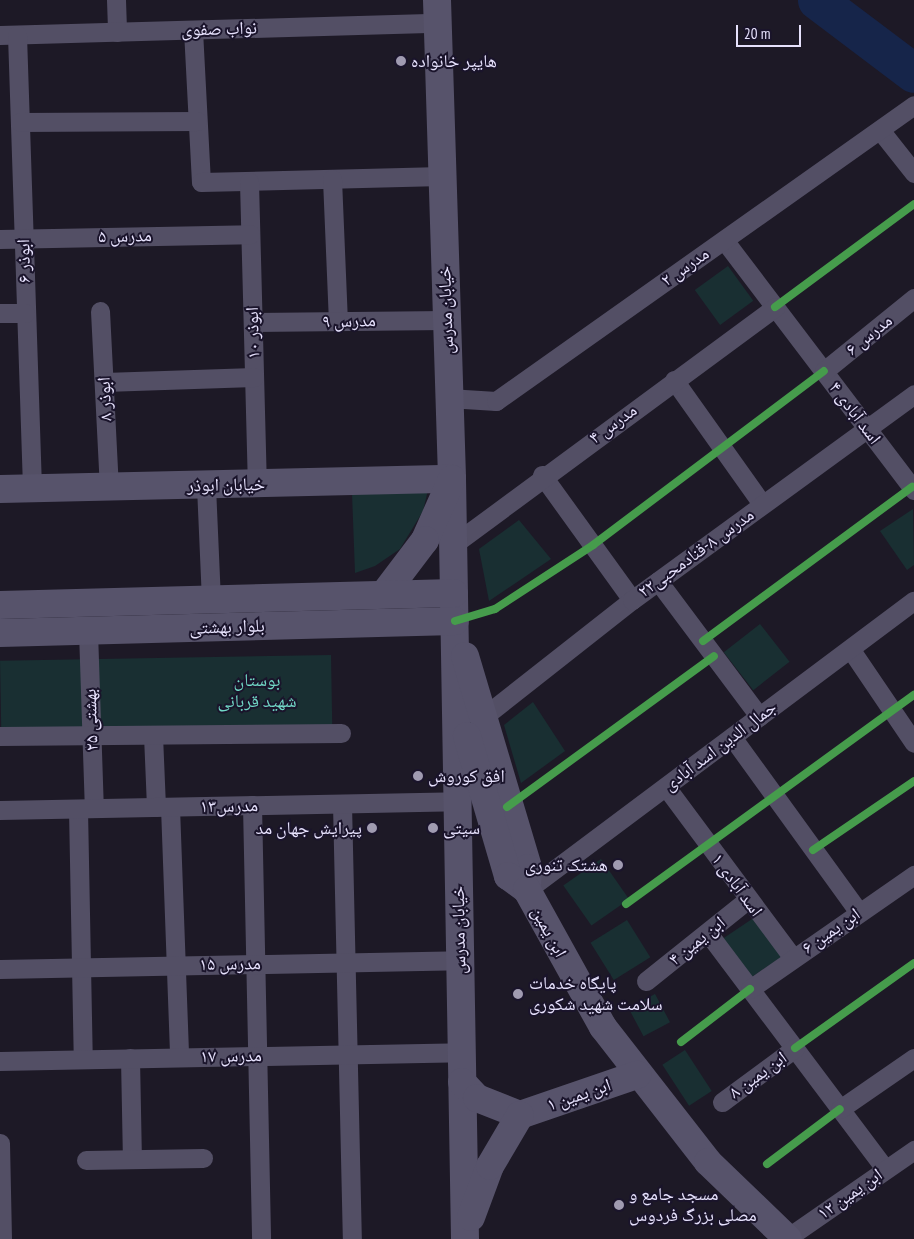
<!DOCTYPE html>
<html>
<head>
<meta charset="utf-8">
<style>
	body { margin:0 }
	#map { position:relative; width:914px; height:1239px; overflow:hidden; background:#1d1926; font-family:"PT Sans Narrow","Noto Naskh Arabic",sans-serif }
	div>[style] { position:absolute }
	.green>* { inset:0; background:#192f32; transform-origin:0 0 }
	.river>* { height:39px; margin:-19.5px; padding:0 19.5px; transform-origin:19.5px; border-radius:19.5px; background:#16254a }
	.street>* { height:19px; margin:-9.5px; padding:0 9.5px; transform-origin:9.5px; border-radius:9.5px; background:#534f65 }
	.secondary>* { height:28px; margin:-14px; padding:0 14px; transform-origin:14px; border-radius:14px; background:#57536b }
	.cycleway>* { height:8px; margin:-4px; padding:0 4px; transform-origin:4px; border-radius:4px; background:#469c4c }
	.dots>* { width:14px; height:14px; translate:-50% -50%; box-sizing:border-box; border:2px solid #1a142b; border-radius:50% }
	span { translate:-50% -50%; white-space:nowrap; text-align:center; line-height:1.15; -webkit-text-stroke:4px #1a142b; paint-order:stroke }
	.street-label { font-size:18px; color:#e6e1fc }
	.poi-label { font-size:18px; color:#e6e1fc }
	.left { translate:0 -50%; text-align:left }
	.right { translate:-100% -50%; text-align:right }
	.park-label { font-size:18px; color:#71d8c6 }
	.scale { position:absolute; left:736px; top:25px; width:65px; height:22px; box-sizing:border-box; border:2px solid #e6e1fc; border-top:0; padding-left:6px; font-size:15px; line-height:18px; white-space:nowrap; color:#e6e1fc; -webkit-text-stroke:4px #1a142b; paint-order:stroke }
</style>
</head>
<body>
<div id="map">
	<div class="green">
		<div style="left:728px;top:266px;width:43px;height:41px;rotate:54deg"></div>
		<div style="clip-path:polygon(428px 490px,423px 511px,400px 549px,375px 566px,355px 573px,352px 493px)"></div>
		<div style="clip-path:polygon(913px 509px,914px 565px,907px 570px,880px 531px)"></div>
		<div style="clip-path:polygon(519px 520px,551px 559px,489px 601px,479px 549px)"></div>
		<div style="left:760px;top:624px;width:48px;height:46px;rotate:52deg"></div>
		<div style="left:331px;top:655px;width:72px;height:331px;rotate:89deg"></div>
		<div style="clip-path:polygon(533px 702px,565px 751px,521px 783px,504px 725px)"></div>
		<div style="left:601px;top:859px;width:49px;height:46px;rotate:55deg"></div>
		<div style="left:755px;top:917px;width:48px;height:39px;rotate:56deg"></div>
		<div style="left:627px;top:920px;width:44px;height:43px;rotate:58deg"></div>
		<div style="left:655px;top:994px;width:32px;height:30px;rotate:62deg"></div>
		<div style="left:685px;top:1050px;width:49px;height:27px;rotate:57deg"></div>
	</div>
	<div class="river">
		<div style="left:817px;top:0;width:121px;rotate:37deg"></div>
	</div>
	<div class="street">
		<div style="left:116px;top:0;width:32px;rotate:88deg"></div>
		<div style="left:193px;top:30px;width:152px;rotate:87deg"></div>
		<div style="left:201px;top:182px;width:241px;rotate:-1.4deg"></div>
		<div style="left:0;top:35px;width:437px;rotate:-1.6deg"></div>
		<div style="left:17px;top:35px;width:453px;rotate:88.1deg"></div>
		<div style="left:20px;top:122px;width:177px;rotate:-0.3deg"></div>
		<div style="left:880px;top:130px;width:55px;rotate:51.7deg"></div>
		<div style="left:332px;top:179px;width:142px;rotate:87.6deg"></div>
		<div style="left:249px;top:182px;width:302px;rotate:88.5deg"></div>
		<div style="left:0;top:239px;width:250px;rotate:-1.1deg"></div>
		<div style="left:724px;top:240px;width:314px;rotate:52.8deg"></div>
		<div style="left:100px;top:311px;width:175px;rotate:87.1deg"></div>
		<div style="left:0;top:313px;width:25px"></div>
		<div style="left:253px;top:322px;width:193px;rotate:-0.6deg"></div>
		<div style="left:824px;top:371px;width:116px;rotate:-39deg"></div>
		<div style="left:674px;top:380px;width:152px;rotate:54.6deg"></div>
		<div style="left:104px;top:382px;width:150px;rotate:-1.9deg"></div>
		<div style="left:448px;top:398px;width:48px;rotate:3.6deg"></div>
		<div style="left:496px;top:401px;width:512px;rotate:-35.3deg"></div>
		<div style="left:542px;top:475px;width:154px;rotate:54.2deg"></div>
		<div style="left:206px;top:486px;width:113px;rotate:87.5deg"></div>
		<div style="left:454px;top:544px;width:399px;rotate:-36.4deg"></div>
		<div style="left:658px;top:581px;width:169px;rotate:53.2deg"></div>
		<div style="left:88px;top:631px;width:177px;rotate:88.1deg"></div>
		<div style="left:851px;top:650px;width:112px;rotate:55.9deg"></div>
		<div style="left:482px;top:718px;width:191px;rotate:-38.2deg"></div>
		<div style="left:632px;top:600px;width:349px;rotate:-36.1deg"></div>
		<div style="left:153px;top:735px;width:72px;rotate:87.6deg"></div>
		<div style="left:0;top:736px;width:341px;rotate:-0.5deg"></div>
		<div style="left:732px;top:737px;width:215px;rotate:54.1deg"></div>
		<div style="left:666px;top:787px;width:213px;rotate:53.4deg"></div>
		<div style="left:342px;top:804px;width:435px;rotate:88.7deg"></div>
		<div style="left:252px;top:805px;width:434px;rotate:88.8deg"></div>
		<div style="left:170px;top:807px;width:250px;rotate:87.9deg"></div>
		<div style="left:78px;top:809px;width:250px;rotate:88.9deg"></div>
		<div style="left:0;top:810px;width:457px;rotate:-1.1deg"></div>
		<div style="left:527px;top:890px;width:483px;rotate:-36.8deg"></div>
		<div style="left:708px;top:933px;width:295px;rotate:53.1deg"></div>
		<div style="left:0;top:969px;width:460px;rotate:-1.1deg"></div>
		<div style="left:646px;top:981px;width:129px;rotate:-38.7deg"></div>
		<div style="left:750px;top:989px;width:200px;rotate:-34.8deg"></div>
		<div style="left:130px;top:1058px;width:101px;rotate:88.9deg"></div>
		<div style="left:0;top:1061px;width:462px;rotate:-1.1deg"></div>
		<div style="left:722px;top:1102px;width:91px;rotate:-36.5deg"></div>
		<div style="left:840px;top:1109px;width:90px;rotate:-34.6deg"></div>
		<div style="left:0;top:1143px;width:96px;rotate:88.8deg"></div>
		<div style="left:86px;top:1160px;width:117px;rotate:-1deg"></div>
		<div style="left:787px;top:1238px;width:155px;rotate:-34.7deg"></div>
	</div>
	<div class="secondary">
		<div style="left:437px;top:0;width:479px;rotate:88.2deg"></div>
		<div style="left:452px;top:479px;width:760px;rotate:89.02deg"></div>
		<div style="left:0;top:489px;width:452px;rotate:-1.3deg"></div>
		<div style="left:452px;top:479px;width:67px;rotate:113.9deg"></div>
		<div style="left:425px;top:540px;width:68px;rotate:127.2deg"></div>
		<div style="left:0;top:605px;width:454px;rotate:-1.5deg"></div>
		<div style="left:0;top:633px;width:455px;rotate:-1.5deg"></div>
		<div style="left:465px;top:656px;width:221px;rotate:73.4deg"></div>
		<div style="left:528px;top:868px;width:22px;rotate:93deg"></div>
		<div style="left:467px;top:736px;width:146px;rotate:73.7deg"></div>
		<div style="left:508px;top:876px;width:24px;rotate:36deg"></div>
		<div style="left:527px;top:890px;width:157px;rotate:61deg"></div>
		<div style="left:603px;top:1027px;width:171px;rotate:52.1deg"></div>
		<div style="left:708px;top:1162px;width:111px;rotate:43.9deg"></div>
		<div style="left:462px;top:1082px;width:22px;rotate:47deg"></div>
		<div style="left:477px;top:1098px;width:46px;rotate:21.6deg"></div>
		<div style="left:520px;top:1115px;width:124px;rotate:-18.9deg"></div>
		<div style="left:471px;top:1217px;width:54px;rotate:-69.6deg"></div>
		<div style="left:490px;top:1166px;width:59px;rotate:-59.5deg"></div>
	</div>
	<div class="cycleway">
		<div style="left:775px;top:307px;width:173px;rotate:-36.5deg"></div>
		<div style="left:455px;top:621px;width:42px;rotate:-16.7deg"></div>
		<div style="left:495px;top:609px;width:117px;rotate:-33.1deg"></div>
		<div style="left:593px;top:545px;width:289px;rotate:-37deg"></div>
		<div style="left:703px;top:641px;width:260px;rotate:-36.4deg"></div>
		<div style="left:507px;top:807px;width:256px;rotate:-36.1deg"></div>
		<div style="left:813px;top:850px;width:122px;rotate:-34.3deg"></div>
		<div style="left:626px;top:904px;width:356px;rotate:-36deg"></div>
		<div style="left:681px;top:1042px;width:87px;rotate:-37.5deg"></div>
		<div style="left:795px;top:1048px;width:146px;rotate:-35.5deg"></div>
		<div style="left:767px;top:1164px;width:91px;rotate:-37deg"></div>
	</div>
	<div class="dots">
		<div style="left:401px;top:61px;background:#a09bb1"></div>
		<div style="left:418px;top:776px;background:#a09bb1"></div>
		<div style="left:372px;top:828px;background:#a09bb1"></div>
		<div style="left:433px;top:828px;background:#a09bb1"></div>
		<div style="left:618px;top:865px;background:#a09bb1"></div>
		<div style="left:518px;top:994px;background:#a09bb1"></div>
		<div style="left:619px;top:1205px;background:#a09bb1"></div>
	</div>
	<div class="street-label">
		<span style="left:219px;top:29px;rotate:-2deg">نواب صفوی</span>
		<span style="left:125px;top:236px;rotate:-1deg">مدرس ۵</span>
		<span style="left:24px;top:261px;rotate:-91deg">ابوذر ۶</span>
		<span style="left:685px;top:267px;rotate:-35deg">مدرس ۲</span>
		<span style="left:446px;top:310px;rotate:-92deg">خیابان مدرس</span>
		<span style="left:349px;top:321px;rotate:-1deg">مدرس ۹</span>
		<span style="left:253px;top:333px;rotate:-92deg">ابوذر ۱۰</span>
		<span style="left:869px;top:335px;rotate:-39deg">مدرس ۶</span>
		<span style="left:105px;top:399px;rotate:-93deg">ابوذر ۸</span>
		<span style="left:855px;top:413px;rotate:53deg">اسد آبادی ۴</span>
		<span style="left:613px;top:424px;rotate:-36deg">مدرس ۴</span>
		<span style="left:226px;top:485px;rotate:-1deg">خیابان ابوذر</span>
		<span style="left:696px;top:553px;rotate:-36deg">مدرس ۸-قنادمحبی۲۲</span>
		<span style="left:227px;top:627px;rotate:-2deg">بلوار بهشتی</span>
		<span style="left:91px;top:720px;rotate:-92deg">بهشتی ۲۵</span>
		<span style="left:720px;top:746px;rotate:-37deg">جمال الدین اسد آبادی</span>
		<span style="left:229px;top:806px;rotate:-1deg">مدرس۱۳</span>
		<span style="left:737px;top:885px;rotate:54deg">اسد آبادی ۱</span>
		<span style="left:459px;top:930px;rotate:-91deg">خیابان مدرس</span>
		<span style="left:831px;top:931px;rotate:-35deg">ابن یمین ۶</span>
		<span style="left:549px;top:932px;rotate:62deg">ابن یمین</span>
		<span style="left:697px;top:941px;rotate:-39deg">ابن یمین ۴</span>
		<span style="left:230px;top:964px;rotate:-1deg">مدرس ۱۵</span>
		<span style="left:231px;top:1056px;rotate:-1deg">مدرس ۱۷</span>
		<span style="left:758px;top:1075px;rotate:-36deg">ابن یمین ۸</span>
		<span style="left:579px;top:1095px;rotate:-19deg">ابن یمین ۱</span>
		<span style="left:850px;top:1194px;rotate:-35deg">ابن یمین ۱۲</span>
	</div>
	<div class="poi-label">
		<span class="left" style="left:411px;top:61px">هایپر خانواده</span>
		<span class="left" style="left:428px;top:776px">افق کوروش</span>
		<span class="right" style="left:362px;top:828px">پیرایش جهان مد</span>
		<span class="left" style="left:443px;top:828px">سیتی</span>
		<span class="right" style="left:608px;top:865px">هشتک تنوری</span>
		<span class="left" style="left:529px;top:994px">پایگاه خدمات<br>سلامت شهید شکوری</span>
		<span class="left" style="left:629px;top:1205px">مسجد جامع و<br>مصلی بزرگ فردوس</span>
	</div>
	<div class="park-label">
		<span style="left:257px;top:691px">بوستان<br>شهید قربانی</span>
	</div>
	<div class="scale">20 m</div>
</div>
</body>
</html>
